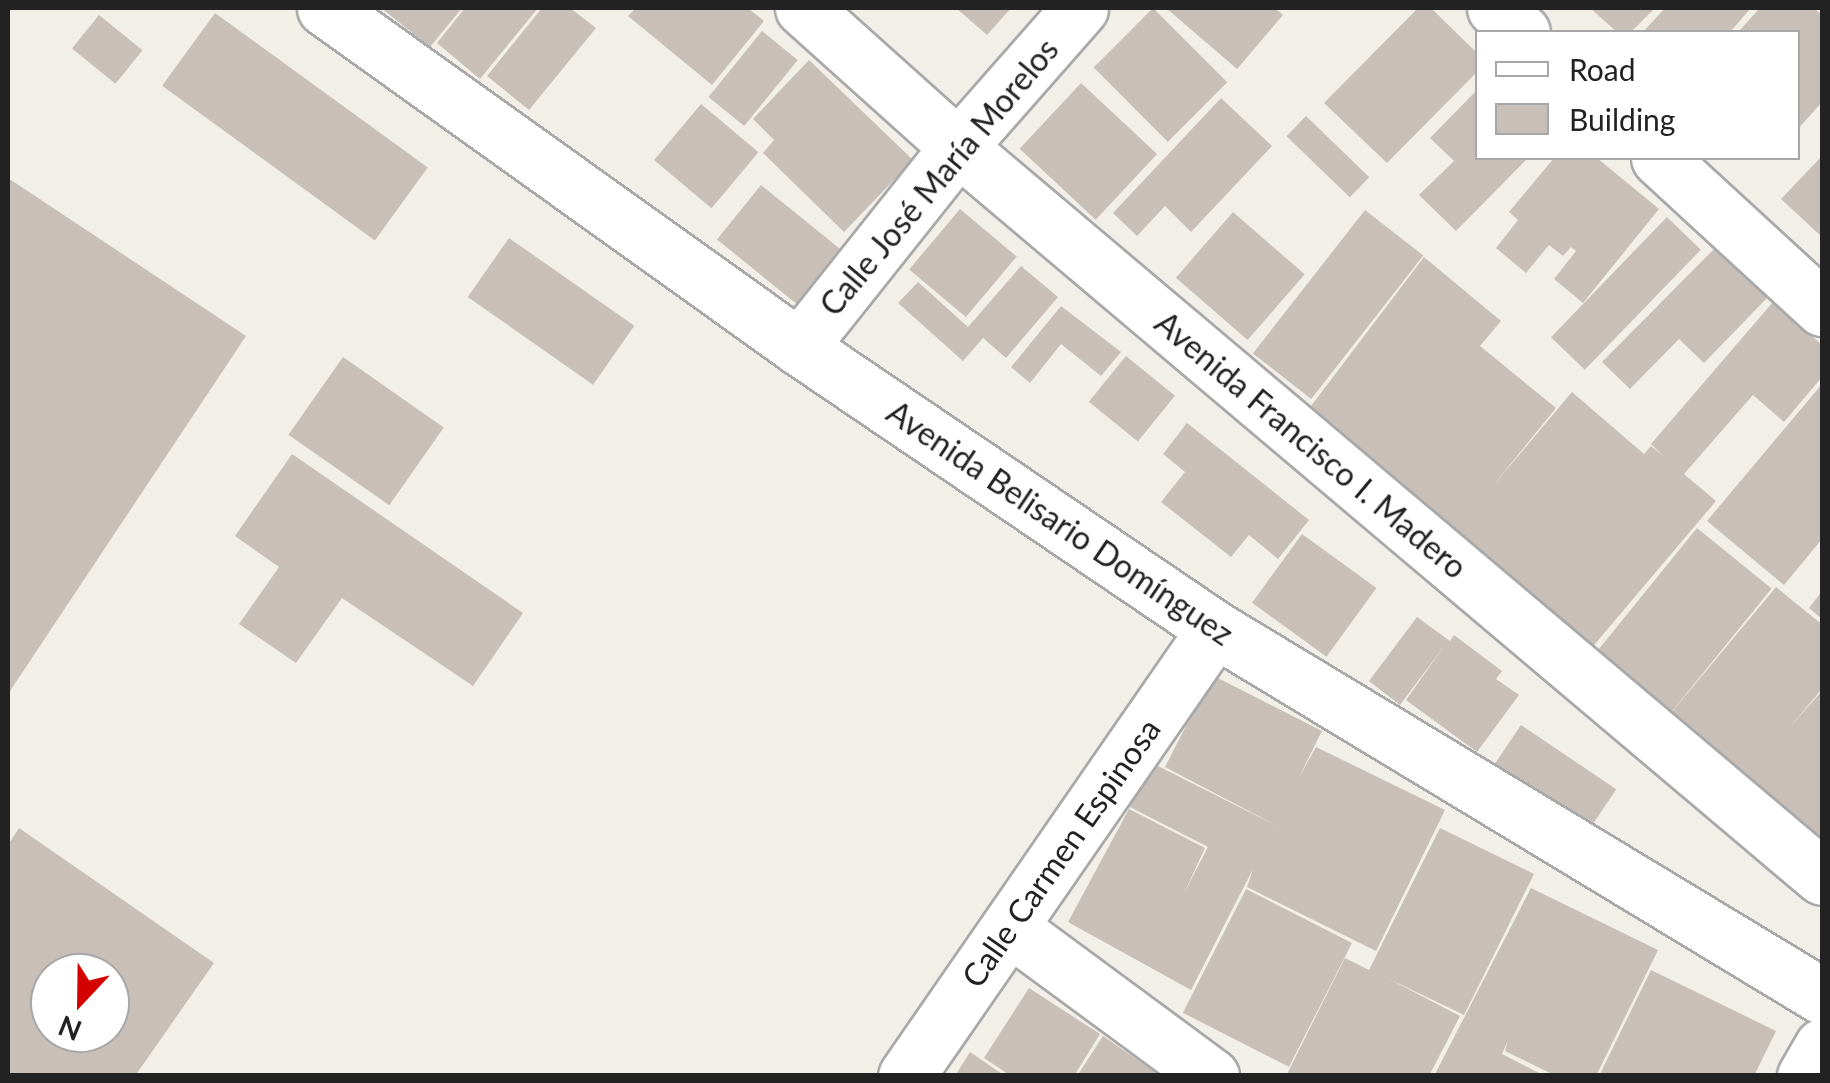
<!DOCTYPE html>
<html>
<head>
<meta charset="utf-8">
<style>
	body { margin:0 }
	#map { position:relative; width:1830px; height:1083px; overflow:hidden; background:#f2efe9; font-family:Lato,sans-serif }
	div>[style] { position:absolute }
	.building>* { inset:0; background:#c7bfb8; transform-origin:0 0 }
	.roads { filter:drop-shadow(2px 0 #a9a9a9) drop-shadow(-2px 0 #a9a9a9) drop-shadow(0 2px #a9a9a9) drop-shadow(0 -2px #a9a9a9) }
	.minor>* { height:55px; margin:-27.5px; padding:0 27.5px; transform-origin:27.5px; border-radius:27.5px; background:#fff }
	span { translate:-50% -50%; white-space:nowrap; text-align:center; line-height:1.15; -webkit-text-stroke:8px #fff; paint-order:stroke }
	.street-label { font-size:32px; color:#222 }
	.frame { position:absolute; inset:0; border:10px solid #222; pointer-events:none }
	.legend { position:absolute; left:1475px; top:30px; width:325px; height:130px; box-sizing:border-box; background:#fff; border:2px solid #a7a7a7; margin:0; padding:12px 18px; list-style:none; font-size:30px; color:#222 }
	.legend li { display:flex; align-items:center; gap:20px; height:50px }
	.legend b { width:50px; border:2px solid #a7a7a7 }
	.north { position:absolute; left:30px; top:953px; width:100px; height:100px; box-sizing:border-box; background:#fff; border:2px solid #a7a7a7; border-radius:50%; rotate:202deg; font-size:28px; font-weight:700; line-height:40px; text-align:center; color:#222 }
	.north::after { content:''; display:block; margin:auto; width:35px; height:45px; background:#d40000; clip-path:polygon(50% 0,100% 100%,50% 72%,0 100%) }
</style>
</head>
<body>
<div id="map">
	<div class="building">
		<div style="clip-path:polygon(381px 8px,462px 8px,430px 47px)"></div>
		<div style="clip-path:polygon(465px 8px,538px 8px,480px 79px,437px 43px)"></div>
		<div style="clip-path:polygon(542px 8px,570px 8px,596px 28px,529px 110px,487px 76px)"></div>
		<div style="clip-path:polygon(636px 8px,748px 8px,764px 21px,712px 85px,628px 16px)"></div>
		<div style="clip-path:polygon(956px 8px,1011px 8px,987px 35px)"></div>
		<div style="left:1153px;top:8px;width:105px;height:84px;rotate:45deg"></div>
		<div style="clip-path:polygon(1166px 8px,1275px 8px,1283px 15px,1237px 69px)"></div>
		<div style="clip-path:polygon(1418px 8px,1431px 8px,1478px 54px,1478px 71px,1387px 163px,1324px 103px)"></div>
		<div style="clip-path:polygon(1590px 8px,1655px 8px,1631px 32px,1617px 32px)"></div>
		<div style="clip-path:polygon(1665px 8px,1751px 8px,1730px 32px,1643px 32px)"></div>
		<div style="clip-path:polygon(1760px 8px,1814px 8px,1822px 15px,1822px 102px,1798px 129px,1798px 32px,1738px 32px)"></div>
		<div style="left:215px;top:13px;width:263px;height:90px;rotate:36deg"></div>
		<div style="left:99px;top:15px;width:56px;height:43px;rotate:39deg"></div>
		<div style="left:762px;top:31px;width:46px;height:85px;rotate:39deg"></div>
		<div style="clip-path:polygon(809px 60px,913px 160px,844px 232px,763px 153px,774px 140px,753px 119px)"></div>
		<div style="left:1081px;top:83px;width:104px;height:90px;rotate:43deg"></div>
		<div style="clip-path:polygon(1478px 89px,1478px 158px,1528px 158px,1456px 231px,1419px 195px,1454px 161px,1430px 138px)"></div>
		<div style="clip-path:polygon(1221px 98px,1272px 146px,1191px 232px,1165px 206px,1137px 236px,1113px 213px)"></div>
		<div style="left:701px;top:104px;width:75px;height:73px;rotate:40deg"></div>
		<div style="left:1306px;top:116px;width:88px;height:28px;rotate:44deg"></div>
		<div style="clip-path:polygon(1822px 156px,1822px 237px,1781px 199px)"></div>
		<div style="clip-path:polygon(1554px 158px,1597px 158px,1659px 209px,1583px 303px,1554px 279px,1576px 251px,1571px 247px,1563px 256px,1549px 245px,1526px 273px,1496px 248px,1518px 220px,1509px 212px)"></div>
		<div style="clip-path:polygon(8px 178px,246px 336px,8px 694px)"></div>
		<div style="left:761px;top:185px;width:109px;height:70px;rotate:39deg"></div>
		<div style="left:960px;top:209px;width:74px;height:79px;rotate:40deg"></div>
		<div style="left:1365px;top:210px;width:74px;height:182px;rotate:38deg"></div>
		<div style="left:1233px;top:212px;width:95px;height:87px;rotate:41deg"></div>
		<div style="left:1667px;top:217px;width:47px;height:167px;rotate:44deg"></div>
		<div style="left:509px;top:238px;width:153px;height:72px;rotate:35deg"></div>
		<div style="clip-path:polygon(1716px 247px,1768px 297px,1704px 363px,1679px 339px,1630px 389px,1602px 362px)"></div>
		<div style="clip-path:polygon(1424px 257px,1501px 321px,1480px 346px,1556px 408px,1492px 487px,1572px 392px,1644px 454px,1651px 446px,1664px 457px,1651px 444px,1773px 302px,1822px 345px,1822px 377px,1784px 422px,1753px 395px,1684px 474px,1716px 501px,1584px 657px,1308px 410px)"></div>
		<div style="clip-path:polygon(1021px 266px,1058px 297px,1006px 358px,983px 338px,963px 361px,898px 303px,918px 282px,968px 327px)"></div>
		<div style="clip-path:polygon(1061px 306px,1121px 352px,1101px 376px,1061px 344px,1030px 383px,1011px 367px)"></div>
		<div style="left:1126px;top:356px;width:63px;height:59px;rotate:39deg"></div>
		<div style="left:343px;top:357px;width:123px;height:95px;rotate:35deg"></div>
		<div style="clip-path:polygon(1822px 384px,1822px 539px,1784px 585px,1707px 521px)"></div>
		<div style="clip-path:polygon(1187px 423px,1309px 520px,1278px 559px,1249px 535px,1231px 557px,1161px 502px,1185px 472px,1163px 454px)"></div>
		<div style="clip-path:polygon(292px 454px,523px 613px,473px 686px,342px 598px,296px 663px,239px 624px,279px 567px,235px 536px)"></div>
		<div style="left:1697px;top:528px;width:96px;height:179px;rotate:39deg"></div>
		<div style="left:1302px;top:534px;width:92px;height:85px;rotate:36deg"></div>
		<div style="clip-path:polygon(1776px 587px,1819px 622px,1822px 619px,1809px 608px,1822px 591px,1822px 689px,1788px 729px,1822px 691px,1822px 866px,1666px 719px)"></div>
		<div style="clip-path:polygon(1417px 617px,1450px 641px,1454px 635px,1502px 671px,1496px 679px,1519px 695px,1477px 752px,1406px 700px,1445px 645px,1400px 705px,1369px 681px)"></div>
		<div style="clip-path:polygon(1212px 675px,1322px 731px,1298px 779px,1316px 747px,1445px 810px,1376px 951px,1247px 887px,1253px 869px,1191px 990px,1068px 922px,1129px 809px,1205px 848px,1184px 893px,1208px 847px,1130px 807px,1152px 763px,1277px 826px,1165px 767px)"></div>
		<div style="left:1521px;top:725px;width:115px;height:57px;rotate:34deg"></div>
		<div style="clip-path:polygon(evenodd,19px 828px,214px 963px,135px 1076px,8px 1073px,8px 845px,19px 828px,50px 973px,110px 973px,110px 1033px,50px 1033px,50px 973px)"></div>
		<div style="clip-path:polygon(1440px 828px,1534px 874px,1464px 1015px,1387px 978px,1460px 1016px,1429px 1076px,1286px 1076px,1345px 958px,1369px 970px)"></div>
		<div style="clip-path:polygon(1531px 888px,1658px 950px,1596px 1076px,1556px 1076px,1505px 1051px,1508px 1040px,1502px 1054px,1545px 1076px,1434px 1076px)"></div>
		<div style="left:1246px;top:889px;width:119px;height:139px;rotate:27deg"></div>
		<div style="clip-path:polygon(1651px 970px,1776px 1031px,1754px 1076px,1599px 1076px)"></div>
		<div style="clip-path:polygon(1029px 988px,1100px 1034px,1074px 1076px,1011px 1076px,984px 1058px)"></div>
		<div style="clip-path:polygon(1103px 1036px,1161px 1076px,1077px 1076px)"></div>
		<div style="clip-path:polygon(970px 1052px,1005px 1076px,955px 1076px)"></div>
	</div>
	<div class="roads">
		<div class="minor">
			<div style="left:325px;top:8px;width:583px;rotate:35.57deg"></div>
			<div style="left:799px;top:347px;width:503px;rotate:34.13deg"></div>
			<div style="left:1215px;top:629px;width:709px;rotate:31.16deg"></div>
			<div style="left:803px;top:8px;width:208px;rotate:41.9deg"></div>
			<div style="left:958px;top:147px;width:1131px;rotate:40.19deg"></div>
			<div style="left:1495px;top:8px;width:36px;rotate:42deg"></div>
			<div style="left:1659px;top:158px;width:222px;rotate:42.6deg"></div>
			<div style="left:799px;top:347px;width:256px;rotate:-51.5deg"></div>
			<div style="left:958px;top:147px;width:185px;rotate:-48.7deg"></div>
			<div style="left:1010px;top:928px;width:250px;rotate:36.4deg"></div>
			<div style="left:906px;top:1076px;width:543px;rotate:-55.34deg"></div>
			<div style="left:1805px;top:1076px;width:34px;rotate:-60deg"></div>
		</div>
	</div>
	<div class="street-label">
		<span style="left:939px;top:177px;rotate:-50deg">Calle José María Morelos</span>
		<span style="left:1311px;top:445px;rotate:40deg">Avenida Francisco I. Madero</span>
		<span style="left:1060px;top:523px;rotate:34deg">Avenida Belisario Domínguez</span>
		<span style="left:1061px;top:853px;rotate:-55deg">Calle Carmen Espinosa</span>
	</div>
	<div class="frame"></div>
	<ul class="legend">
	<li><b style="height:12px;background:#fff"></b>Road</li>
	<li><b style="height:28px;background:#c7bfb8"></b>Building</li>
	</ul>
	<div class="north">N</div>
</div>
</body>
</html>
